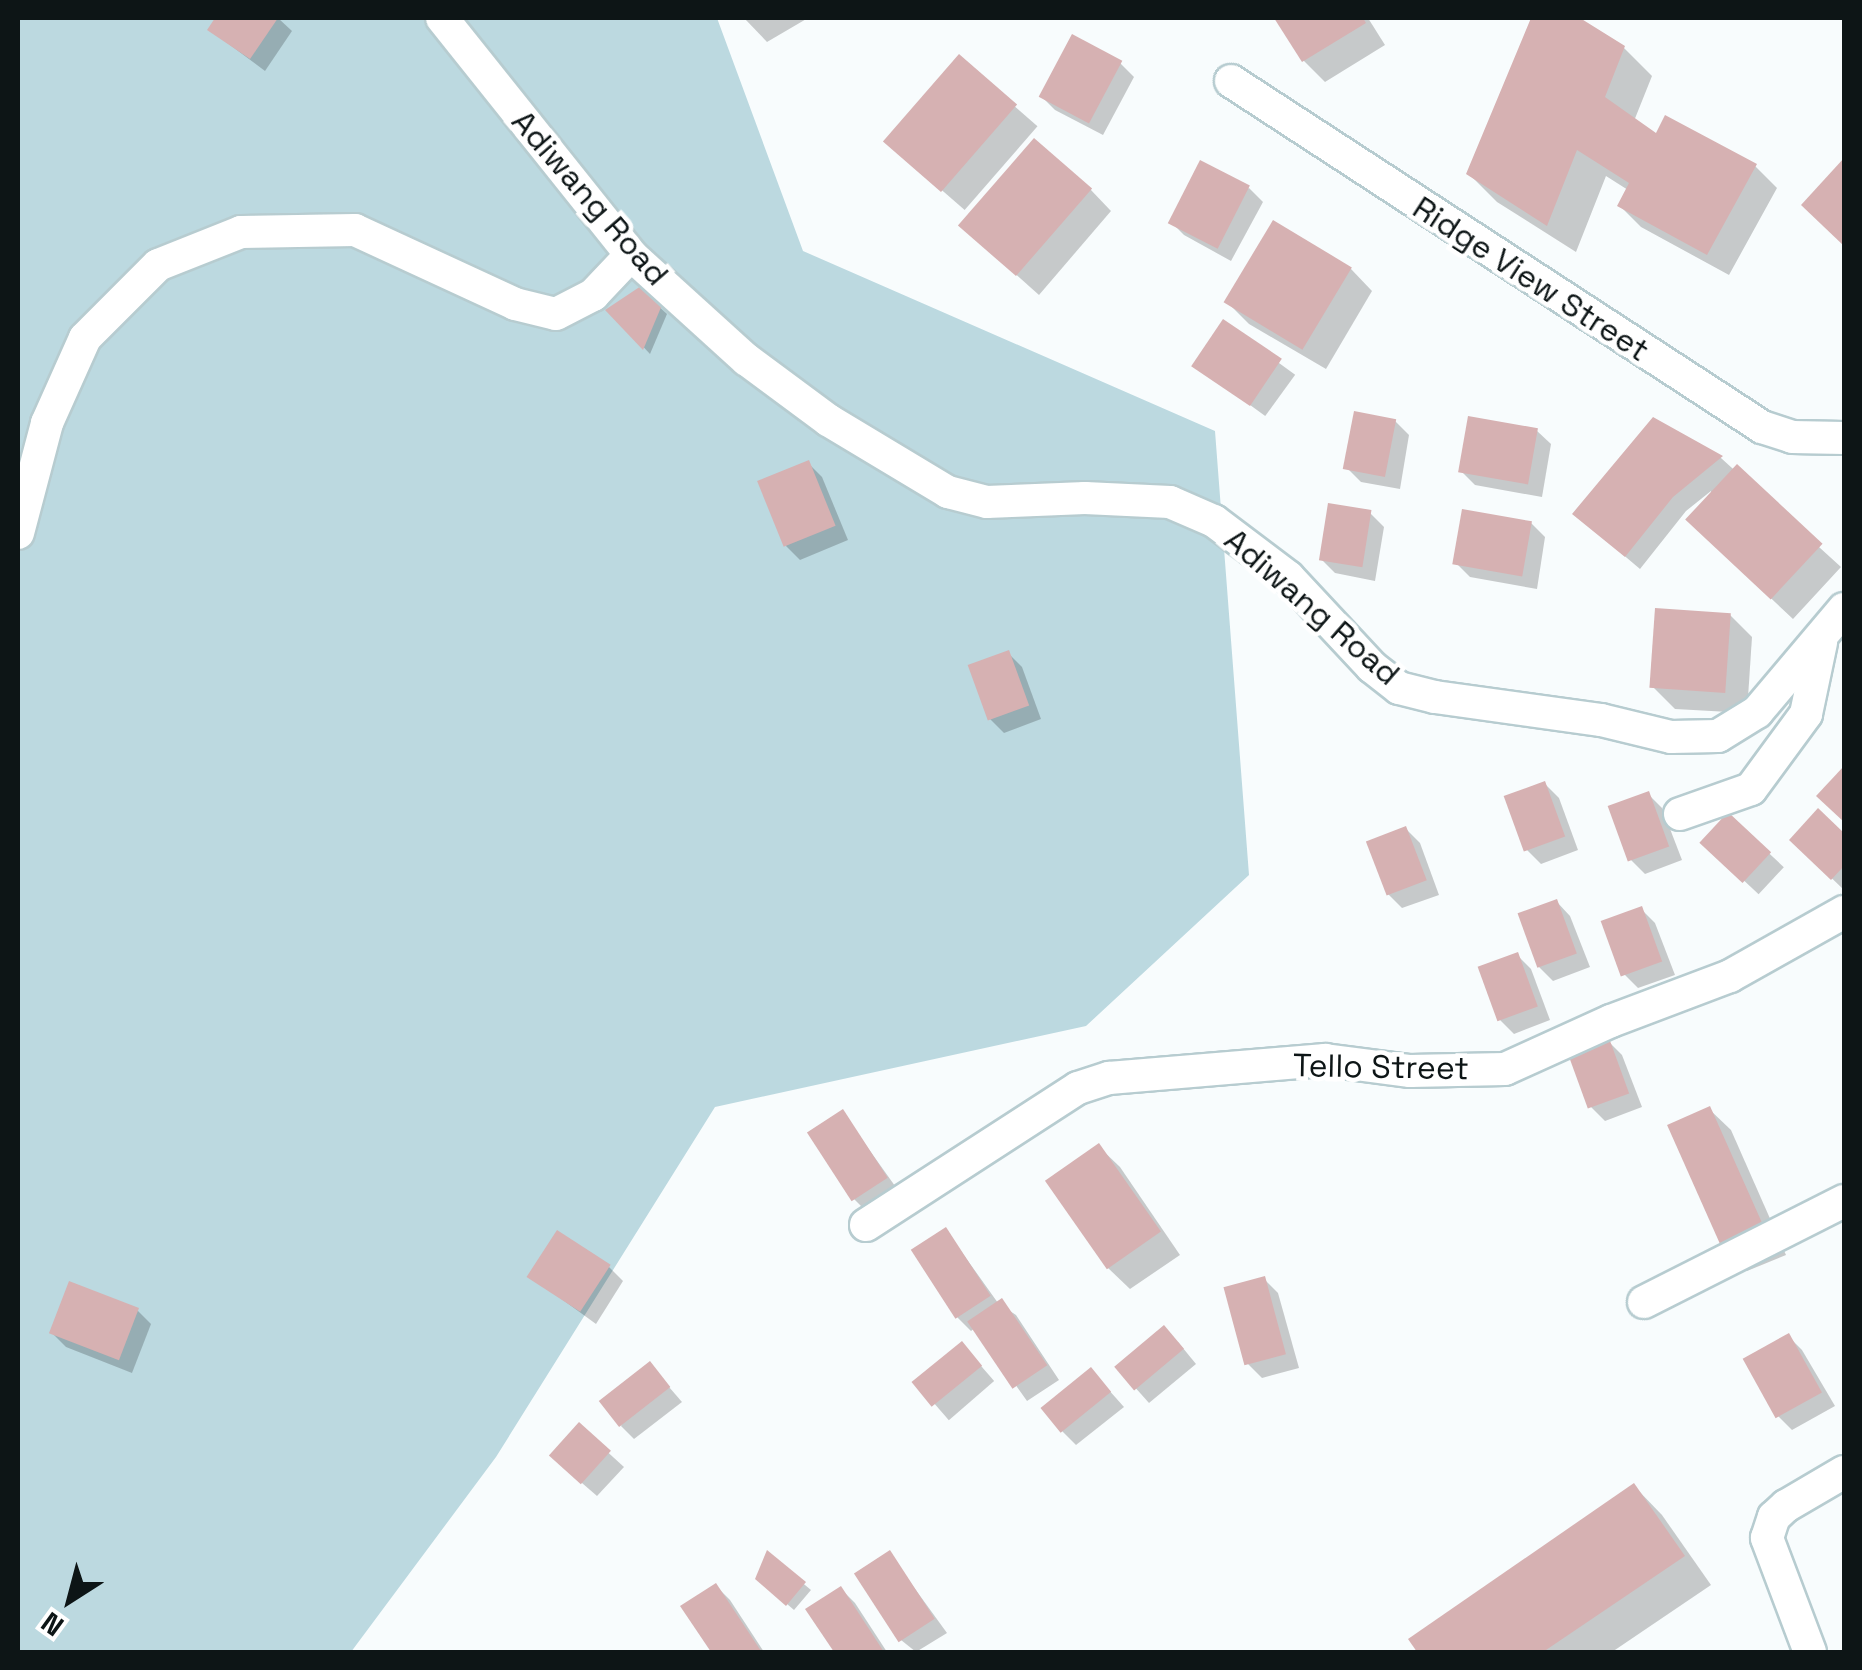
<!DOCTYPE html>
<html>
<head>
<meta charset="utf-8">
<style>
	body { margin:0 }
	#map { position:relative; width:1862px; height:1670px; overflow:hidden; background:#f8fcfd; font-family:"Space Grotesk",sans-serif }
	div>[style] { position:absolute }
	.green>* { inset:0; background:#bcd9e0 }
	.shadow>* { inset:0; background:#0003; transform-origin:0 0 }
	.building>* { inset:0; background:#d6b1b2; transform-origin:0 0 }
	.roads { filter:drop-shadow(2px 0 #b7ccd0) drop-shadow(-2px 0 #b7ccd0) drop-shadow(0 2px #b7ccd0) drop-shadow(0 -2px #b7ccd0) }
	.street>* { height:32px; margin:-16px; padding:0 16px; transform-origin:16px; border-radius:16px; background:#fff }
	span { translate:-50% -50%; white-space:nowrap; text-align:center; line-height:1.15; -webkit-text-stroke:9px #fff; paint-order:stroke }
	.street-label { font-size:32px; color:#0d1516 }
	.frame { position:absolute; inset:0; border:20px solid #0d1516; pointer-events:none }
	.north { position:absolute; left:20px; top:1550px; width:100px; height:100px; -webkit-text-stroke:8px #fff; paint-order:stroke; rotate:216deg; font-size:28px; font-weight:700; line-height:40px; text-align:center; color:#0d1516 }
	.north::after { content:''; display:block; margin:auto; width:35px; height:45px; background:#0d1516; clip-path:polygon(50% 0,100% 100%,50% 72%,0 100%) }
</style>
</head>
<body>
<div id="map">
	<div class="green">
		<div style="clip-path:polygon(18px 18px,717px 18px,803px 251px,1215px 431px,1249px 875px,1086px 1026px,715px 1107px,496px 1457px,351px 1652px,18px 1652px)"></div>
	</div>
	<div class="shadow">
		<div style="clip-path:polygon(218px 18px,278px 18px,292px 31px,265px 71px,210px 30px)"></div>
		<div style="clip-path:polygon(744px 18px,808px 18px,767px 42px)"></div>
		<div style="clip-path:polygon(1277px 18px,1368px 18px,1385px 45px,1325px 82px,1304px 61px)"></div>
		<div style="clip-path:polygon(1534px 18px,1575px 18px,1624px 48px,1652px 76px,1634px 121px,1657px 137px,1755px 166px,1777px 188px,1729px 275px,1641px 227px,1620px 206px,1628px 190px,1606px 176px,1576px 252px,1497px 202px,1468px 173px)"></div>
		<div style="left:959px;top:58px;width:104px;height:111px;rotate:41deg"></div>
		<div style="clip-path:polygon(1120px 63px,1134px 77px,1103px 135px,1055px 110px,1041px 96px)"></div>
		<div style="clip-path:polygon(1249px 188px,1263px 202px,1231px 261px,1184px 235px,1170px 221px)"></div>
		<div style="clip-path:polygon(1090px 189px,1111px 211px,1039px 295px,962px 226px)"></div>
		<div style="clip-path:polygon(1351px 269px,1372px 291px,1326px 369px,1249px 324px,1227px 302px)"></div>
		<div style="clip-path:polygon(640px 289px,667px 314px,650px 354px,609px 310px)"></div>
		<div style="left:1224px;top:323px;width:88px;height:51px;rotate:36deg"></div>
		<div style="clip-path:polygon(1654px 420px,1721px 458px,1841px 567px,1793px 619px,1710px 541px,1711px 491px,1686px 511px,1640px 569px,1575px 514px)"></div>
		<div style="clip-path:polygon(1395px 421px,1409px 435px,1400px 489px,1361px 482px,1347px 468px)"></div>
		<div style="clip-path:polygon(1536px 430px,1551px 444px,1542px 497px,1475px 485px,1461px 471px)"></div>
		<div style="clip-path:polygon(808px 463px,822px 477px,848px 540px,800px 560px,786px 546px)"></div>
		<div style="clip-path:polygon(1370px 513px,1384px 527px,1375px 581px,1335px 573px,1321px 559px)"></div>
		<div style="clip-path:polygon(1531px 523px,1545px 537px,1537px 589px,1470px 577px,1456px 563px)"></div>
		<div style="clip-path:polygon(1730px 615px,1752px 637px,1747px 713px,1675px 709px,1653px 687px)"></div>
		<div style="clip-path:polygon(1008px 653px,1022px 667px,1041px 719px,1004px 733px,990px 719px)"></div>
		<div style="clip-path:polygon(1545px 784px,1559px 798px,1578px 850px,1541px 864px,1527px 850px)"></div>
		<div style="clip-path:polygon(1648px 794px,1662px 808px,1682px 860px,1645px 874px,1631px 860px)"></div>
		<div style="clip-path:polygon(1818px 812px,1844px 837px,1844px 890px,1792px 840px)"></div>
		<div style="left:1729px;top:816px;width:75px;height:37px;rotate:43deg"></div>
		<div style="clip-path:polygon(1406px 829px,1420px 843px,1439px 895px,1402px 908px,1388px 894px)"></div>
		<div style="clip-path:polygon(1556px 901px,1570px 916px,1590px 967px,1553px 981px,1539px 967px)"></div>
		<div style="clip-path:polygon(1641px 909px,1655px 923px,1675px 975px,1638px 988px,1624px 974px)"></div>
		<div style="clip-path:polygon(1517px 955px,1531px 969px,1550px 1020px,1514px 1034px,1500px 1020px)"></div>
		<div style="clip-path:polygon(1608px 1041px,1622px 1055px,1642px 1107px,1605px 1121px,1591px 1107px)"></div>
		<div style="clip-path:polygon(1709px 1109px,1731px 1130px,1786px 1255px,1747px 1271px,1725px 1250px)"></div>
		<div style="clip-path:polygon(843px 1113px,900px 1193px,868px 1213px,854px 1199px)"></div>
		<div style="clip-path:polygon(1098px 1146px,1120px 1167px,1180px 1255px,1130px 1289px,1108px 1268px)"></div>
		<div style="clip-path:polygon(946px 1230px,998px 1303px,1016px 1315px,1059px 1380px,1027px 1401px,975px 1328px,971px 1331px,957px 1317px)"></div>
		<div style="clip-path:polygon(609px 1267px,623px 1281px,596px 1324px,530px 1276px)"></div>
		<div style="clip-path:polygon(1264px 1279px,1278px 1293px,1299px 1368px,1262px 1378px,1248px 1364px)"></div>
		<div style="clip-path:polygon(137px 1310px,151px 1324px,132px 1373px,66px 1347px,52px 1333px)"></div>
		<div style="clip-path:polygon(1788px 1336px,1802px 1350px,1835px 1406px,1792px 1430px,1778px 1416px,1746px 1359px)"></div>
		<div style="clip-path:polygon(1178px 1342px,1196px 1364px,1149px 1403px,1116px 1366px)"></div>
		<div style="left:962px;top:1344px;width:49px;height:60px;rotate:49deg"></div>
		<div style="clip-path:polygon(650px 1365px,682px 1402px,634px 1439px,621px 1426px)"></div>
		<div style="clip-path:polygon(1091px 1370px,1124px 1407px,1076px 1445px,1062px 1431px)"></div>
		<div style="clip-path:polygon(579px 1426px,624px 1467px,597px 1496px,567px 1470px)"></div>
		<div style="clip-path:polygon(1634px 1486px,1662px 1515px,1711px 1585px,1612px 1652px,1420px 1652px,1411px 1639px)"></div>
		<div style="clip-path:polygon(889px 1553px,947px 1633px,916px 1652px,901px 1640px)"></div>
		<div style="clip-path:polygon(768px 1554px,811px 1590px,794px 1610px,765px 1585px)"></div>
		<div style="clip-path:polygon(716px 1586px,730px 1600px,764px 1652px,714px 1652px,683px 1607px)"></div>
		<div style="clip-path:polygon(841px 1589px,855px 1603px,887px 1652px,837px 1652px,809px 1610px)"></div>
	</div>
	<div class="building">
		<div style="clip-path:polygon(215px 18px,278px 18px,250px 59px,207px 30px)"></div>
		<div style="clip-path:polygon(1274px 18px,1363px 18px,1366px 23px,1302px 62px)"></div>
		<div style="clip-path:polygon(1531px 18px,1580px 18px,1625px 46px,1605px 97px,1656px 133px,1665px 115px,1757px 164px,1707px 255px,1617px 206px,1629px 183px,1577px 150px,1547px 226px,1466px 174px)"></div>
		<div style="left:1072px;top:34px;width:57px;height:71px;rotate:28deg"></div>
		<div style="left:959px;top:54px;width:77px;height:116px;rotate:41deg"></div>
		<div style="left:1034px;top:138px;width:77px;height:116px;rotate:41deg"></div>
		<div style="clip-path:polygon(1844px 158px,1844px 246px,1801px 205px)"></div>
		<div style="left:1200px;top:160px;width:56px;height:71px;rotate:27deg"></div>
		<div style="left:1273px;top:220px;width:92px;height:96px;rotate:31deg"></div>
		<div style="clip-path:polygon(641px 286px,662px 305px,643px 350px,605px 310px)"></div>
		<div style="left:1223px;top:319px;width:71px;height:57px;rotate:34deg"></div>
		<div style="left:1354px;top:411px;width:43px;height:59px;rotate:11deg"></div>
		<div style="left:1468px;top:416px;width:71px;height:57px;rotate:10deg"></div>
		<div style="clip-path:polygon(1653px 417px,1723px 456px,1673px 497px,1625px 557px,1572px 514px)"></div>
		<div style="left:809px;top:460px;width:71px;height:56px;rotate:68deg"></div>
		<div style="left:1737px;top:464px;width:117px;height:76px;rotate:43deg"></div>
		<div style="left:1328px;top:503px;width:44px;height:58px;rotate:9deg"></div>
		<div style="left:1462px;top:509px;width:71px;height:56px;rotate:10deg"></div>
		<div style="left:1655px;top:608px;width:76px;height:80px;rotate:4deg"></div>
		<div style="left:1009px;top:650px;width:59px;height:44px;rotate:70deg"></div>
		<div style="clip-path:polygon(1844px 766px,1844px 822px,1816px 796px)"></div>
		<div style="left:1545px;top:781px;width:59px;height:44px;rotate:70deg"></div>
		<div style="left:1649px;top:791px;width:59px;height:44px;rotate:70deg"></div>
		<div style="clip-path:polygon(1818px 808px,1844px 833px,1844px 866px,1831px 880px,1789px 840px)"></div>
		<div style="left:1728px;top:812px;width:59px;height:42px;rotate:43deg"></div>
		<div style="left:1406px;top:826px;width:58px;height:43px;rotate:69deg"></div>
		<div style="left:1557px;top:899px;width:58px;height:42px;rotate:70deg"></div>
		<div style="left:1642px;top:906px;width:59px;height:44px;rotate:70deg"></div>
		<div style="left:1518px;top:952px;width:58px;height:43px;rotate:70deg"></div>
		<div style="left:1609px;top:1038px;width:59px;height:44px;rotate:70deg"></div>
		<div style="left:1710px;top:1106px;width:139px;height:47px;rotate:66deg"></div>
		<div style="left:843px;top:1109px;width:82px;height:43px;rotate:57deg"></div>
		<div style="left:1099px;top:1143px;width:108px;height:66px;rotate:55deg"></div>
		<div style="left:946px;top:1227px;width:82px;height:42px;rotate:57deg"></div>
		<div style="left:557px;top:1230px;width:64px;height:56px;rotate:33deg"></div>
		<div style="left:1265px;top:1276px;width:81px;height:43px;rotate:75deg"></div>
		<div style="left:69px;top:1281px;width:75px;height:56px;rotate:21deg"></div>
		<div style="left:1002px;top:1298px;width:81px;height:42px;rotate:56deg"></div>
		<div style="left:1164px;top:1325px;width:31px;height:65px;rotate:50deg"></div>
		<div style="left:1789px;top:1333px;width:68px;height:53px;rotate:61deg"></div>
		<div style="left:962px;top:1341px;width:32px;height:65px;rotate:51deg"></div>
		<div style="left:650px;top:1361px;width:33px;height:65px;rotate:52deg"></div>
		<div style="left:1091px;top:1367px;width:32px;height:65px;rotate:51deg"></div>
		<div style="left:579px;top:1422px;width:43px;height:45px;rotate:42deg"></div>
		<div style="clip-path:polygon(1634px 1483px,1685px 1556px,1543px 1652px,1417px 1652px,1408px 1639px)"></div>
		<div style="clip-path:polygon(767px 1550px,806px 1582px,786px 1606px,755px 1579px)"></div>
		<div style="left:890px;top:1550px;width:82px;height:43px;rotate:57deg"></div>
		<div style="clip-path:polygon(716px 1583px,761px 1651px,758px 1652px,711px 1652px,680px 1606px)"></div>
		<div style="clip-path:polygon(841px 1586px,884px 1652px,834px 1652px,805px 1609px)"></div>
	</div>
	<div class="roads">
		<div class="street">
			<div style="left:442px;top:18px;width:303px;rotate:51.4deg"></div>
			<div style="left:631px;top:255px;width:156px;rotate:42.2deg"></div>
			<div style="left:747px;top:360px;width:101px;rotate:36.5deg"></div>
			<div style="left:828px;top:420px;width:140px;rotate:31deg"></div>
			<div style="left:948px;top:492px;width:40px;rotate:14.4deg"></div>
			<div style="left:987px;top:502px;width:98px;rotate:-2.3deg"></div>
			<div style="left:1085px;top:498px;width:85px;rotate:2.7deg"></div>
			<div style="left:1170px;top:502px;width:48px;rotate:23.4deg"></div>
			<div style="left:1214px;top:521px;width:93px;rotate:37.1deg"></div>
			<div style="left:1288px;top:577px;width:123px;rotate:47deg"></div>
			<div style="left:1372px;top:667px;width:34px;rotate:38deg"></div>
			<div style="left:1399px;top:688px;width:37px;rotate:14deg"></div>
			<div style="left:1435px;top:697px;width:168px;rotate:7.9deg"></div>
			<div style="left:1601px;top:720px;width:72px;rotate:13.7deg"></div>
			<div style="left:1671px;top:737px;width:47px;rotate:-1.2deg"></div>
			<div style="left:1718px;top:736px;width:46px;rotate:-31.6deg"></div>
			<div style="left:1757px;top:712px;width:135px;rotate:-49.8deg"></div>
			<div style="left:1231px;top:81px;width:634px;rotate:33.09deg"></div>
			<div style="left:1762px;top:427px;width:32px;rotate:18deg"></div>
			<div style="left:1792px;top:437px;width:52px;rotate:1.1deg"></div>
			<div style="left:18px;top:533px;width:114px;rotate:-75.2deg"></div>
			<div style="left:47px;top:423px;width:93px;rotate:-65.9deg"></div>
			<div style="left:85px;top:338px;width:103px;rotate:-45deg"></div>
			<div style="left:158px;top:265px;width:89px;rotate:-21.7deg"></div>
			<div style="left:241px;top:232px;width:114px;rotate:-1deg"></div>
			<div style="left:355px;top:230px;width:176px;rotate:24.8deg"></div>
			<div style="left:515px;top:304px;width:42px;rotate:13.7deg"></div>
			<div style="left:556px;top:314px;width:42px;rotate:-27.2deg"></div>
			<div style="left:593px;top:295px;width:55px;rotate:-46.5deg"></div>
			<div style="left:1680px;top:814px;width:75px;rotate:-19.4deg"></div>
			<div style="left:1751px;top:789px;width:93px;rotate:-53.7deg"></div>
			<div style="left:1806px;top:714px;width:73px;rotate:-78.1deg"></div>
			<div style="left:866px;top:1225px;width:252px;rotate:-32.9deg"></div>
			<div style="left:1078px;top:1088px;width:33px;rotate:-18deg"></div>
			<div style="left:1109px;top:1078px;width:217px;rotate:-4.8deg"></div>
			<div style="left:1325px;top:1060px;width:86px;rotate:7.4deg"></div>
			<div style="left:1410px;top:1071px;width:95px;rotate:-1.2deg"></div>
			<div style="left:1505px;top:1069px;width:116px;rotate:-24.4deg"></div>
			<div style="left:1611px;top:1021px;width:127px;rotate:-20.7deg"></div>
			<div style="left:1730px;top:976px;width:131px;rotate:-29.3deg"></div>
			<div style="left:1644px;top:1302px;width:224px;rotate:-26.8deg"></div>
			<div style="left:1810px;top:1652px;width:122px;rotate:-110.7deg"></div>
			<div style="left:1767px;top:1538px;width:22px;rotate:-72deg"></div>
			<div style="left:1774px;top:1517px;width:16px;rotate:-43deg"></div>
			<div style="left:1786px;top:1506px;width:67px;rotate:-30.4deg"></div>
		</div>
	</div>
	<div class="street-label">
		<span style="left:590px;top:198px;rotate:49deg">Adiwang Road</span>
		<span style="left:1531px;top:279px;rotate:33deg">Ridge View Street</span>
		<span style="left:1312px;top:607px;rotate:41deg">Adiwang Road</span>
		<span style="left:1381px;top:1067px;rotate:1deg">Tello Street</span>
	</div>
	<div class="frame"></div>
	<div class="north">N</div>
</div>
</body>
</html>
